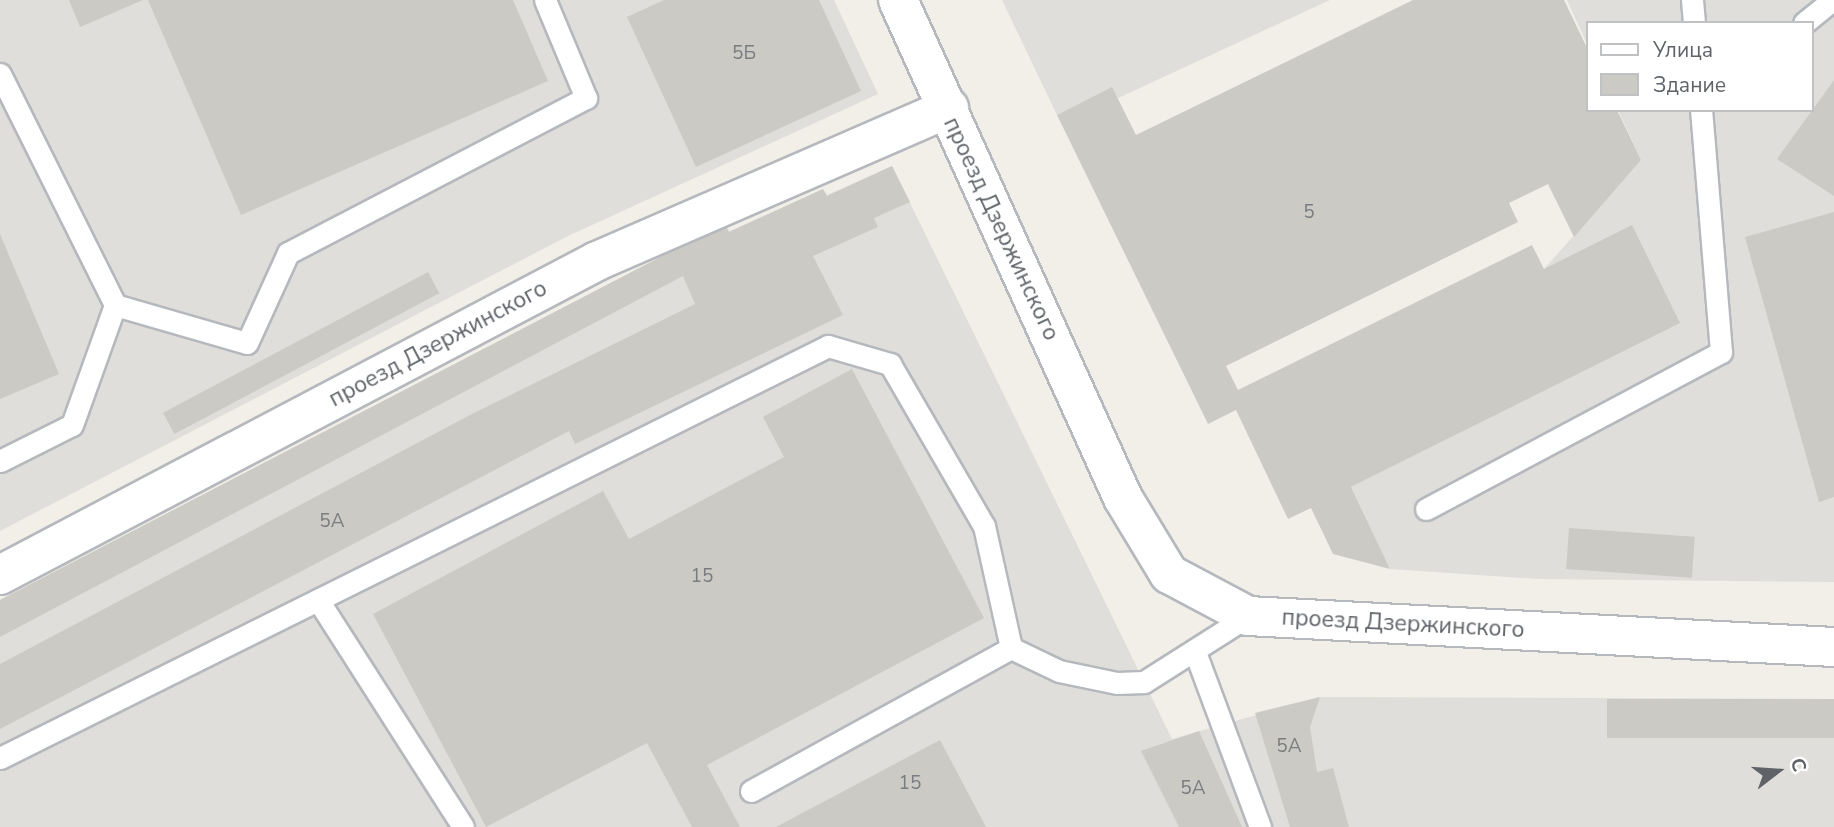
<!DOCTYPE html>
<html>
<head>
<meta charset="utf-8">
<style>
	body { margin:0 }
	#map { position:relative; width:1834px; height:827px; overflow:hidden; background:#f1efe8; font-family:"Nunito Sans",sans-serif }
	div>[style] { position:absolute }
	.industrial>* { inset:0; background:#e0deda }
	.building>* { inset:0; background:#cccac5; transform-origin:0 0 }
	.roads { filter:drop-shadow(2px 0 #b5b8bc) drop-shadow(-2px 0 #b5b8bc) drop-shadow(0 2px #b5b8bc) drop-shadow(0 -2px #b5b8bc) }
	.service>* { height:21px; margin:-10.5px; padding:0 10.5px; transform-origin:10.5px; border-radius:10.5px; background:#fff }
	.minor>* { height:38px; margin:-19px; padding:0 19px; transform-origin:19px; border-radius:19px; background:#fff }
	span { translate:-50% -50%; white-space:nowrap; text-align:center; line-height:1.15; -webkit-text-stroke:5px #fff; paint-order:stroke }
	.number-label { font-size:19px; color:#7a7d7f }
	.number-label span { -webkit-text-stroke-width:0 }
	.street-label { font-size:23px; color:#5f6368 }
	.legend { position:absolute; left:1586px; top:21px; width:228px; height:91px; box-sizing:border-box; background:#fff; border:2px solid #bfc1c3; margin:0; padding:9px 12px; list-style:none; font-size:21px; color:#5f6368 }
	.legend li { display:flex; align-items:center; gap:14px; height:35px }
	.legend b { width:35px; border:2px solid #bfc1c3 }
	.north { position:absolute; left:1743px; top:736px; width:70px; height:70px; -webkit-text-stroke:5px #fff; paint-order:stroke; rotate:73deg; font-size:19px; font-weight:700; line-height:28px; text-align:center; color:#5f6368 }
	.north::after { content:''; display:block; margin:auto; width:24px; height:32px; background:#5f6368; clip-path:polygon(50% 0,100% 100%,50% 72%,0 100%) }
</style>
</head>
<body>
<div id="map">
	<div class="industrial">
		<div style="clip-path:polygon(0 0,834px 0,878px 94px,568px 236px,0 531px)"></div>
		<div style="clip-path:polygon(1002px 0,1330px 0,1116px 99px,1112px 88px,1057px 115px)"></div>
		<div style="clip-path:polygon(1567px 0,1834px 0,1834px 582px,1539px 579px,1390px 569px,1351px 487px,1459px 433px,1544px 269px,1641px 160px,1618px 110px,1811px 110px,1811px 23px,1587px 23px,1587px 44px)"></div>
		<div style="clip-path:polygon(892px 166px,1172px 739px,1320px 697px,1834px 699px,1834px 827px,0 827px,0 600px,724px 224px,730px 231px,823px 189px,827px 195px)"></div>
	</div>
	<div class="building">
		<div style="clip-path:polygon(69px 0,143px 0,80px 27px)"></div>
		<div style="clip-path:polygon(148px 0,513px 0,548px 81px,241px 215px)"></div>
		<div style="clip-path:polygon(664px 0,819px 0,861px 91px,696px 167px,627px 17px)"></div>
		<div style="clip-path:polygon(1413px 0,1564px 0,1587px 48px,1587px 110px,1617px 110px,1641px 160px,1574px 237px,1548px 184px,1509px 203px,1518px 222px,1226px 366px,1238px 390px,1532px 245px,1544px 269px,1632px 225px,1680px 323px,1351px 487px,1390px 569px,1333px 554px,1311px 508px,1288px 519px,1236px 410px,1208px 424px,1057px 115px,1112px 87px,1136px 135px)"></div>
		<div style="clip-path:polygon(1834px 80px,1834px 196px,1777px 159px)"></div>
		<div style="clip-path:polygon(892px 166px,910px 202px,874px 218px,878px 227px,813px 256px,843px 315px,575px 444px,569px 431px,0 729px,0 664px,472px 414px,695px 304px,683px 276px,0 637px,0 600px,724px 224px,729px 232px,823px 189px,827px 196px)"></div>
		<div style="clip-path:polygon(1834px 212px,1834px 497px,1819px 502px,1745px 237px)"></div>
		<div style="clip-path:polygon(0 234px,59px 374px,0 399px)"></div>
		<div style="left:428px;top:272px;width:24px;height:300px;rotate:62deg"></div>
		<div style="clip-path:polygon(852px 369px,984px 618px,707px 765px,740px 827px,692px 827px,647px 743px,486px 827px,373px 614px,603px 491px,629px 539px,784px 457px,763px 417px)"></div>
		<div style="left:1569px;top:528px;width:126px;height:41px;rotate:4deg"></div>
		<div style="clip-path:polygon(1320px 697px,1310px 727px,1317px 772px,1333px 768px,1349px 827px,1290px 827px,1255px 713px)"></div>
		<div style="left:1834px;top:699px;width:39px;height:227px;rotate:90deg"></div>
		<div style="clip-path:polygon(1199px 731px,1242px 827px,1179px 827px,1141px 751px)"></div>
		<div style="clip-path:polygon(940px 740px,986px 827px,776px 827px)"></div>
	</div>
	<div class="roads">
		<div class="service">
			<div style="left:1692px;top:0;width:23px;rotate:85deg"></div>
			<div style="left:1804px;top:23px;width:36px;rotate:-39deg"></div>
			<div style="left:0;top:74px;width:258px;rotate:63.5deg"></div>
			<div style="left:115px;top:305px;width:137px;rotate:16.1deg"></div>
			<div style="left:247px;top:343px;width:99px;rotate:-65.5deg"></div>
			<div style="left:288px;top:253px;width:336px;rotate:-27.5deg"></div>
			<div style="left:586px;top:98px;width:106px;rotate:-112.7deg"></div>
			<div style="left:0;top:461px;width:80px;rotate:-26.6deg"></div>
			<div style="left:72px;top:425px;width:127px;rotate:-70.3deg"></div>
			<div style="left:1426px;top:509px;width:334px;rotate:-28deg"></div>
			<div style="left:1721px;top:352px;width:243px;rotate:-94.7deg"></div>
			<div style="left:318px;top:600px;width:269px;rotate:57.4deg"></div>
			<div style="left:1195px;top:652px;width:187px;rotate:69.6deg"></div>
			<div style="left:0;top:758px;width:925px;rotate:-26.45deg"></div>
			<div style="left:828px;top:346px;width:65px;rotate:16.2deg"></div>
			<div style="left:890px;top:364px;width:187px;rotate:59.9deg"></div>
			<div style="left:984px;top:526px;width:125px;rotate:77.5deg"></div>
			<div style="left:751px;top:791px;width:297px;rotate:-28.8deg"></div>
			<div style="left:1011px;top:648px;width:53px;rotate:25.6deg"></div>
			<div style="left:1059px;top:671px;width:59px;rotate:11.7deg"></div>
			<div style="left:1117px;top:683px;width:27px;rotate:-2deg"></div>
			<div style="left:1144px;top:682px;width:123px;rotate:-32.4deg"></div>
		</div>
		<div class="minor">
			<div style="left:898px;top:0;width:546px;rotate:65.69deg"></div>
			<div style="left:1123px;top:498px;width:89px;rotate:58.8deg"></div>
			<div style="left:1169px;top:574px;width:89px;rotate:28deg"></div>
			<div style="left:1248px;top:616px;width:587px;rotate:3.03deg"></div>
			<div style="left:0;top:575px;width:675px;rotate:-27.74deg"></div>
			<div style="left:597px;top:261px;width:384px;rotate:-23.5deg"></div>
		</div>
	</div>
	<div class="number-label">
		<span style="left:744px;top:54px">5Б</span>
		<span style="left:1309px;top:213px">5</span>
		<span style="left:332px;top:522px">5А</span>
		<span style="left:702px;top:577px">15</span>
		<span style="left:1289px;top:747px">5А</span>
		<span style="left:910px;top:784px">15</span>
		<span style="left:1193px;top:789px">5А</span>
	</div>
	<div class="street-label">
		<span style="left:1001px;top:229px;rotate:65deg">проезд Дзержинского</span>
		<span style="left:438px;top:344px;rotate:-28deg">проезд Дзержинского</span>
		<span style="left:1403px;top:624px;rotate:3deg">проезд Дзержинского</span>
	</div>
	<ul class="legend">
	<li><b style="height:9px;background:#fff"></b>Улица</li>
	<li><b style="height:19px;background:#cccac5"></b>Здание</li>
	</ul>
	<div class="north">С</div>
</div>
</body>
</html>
